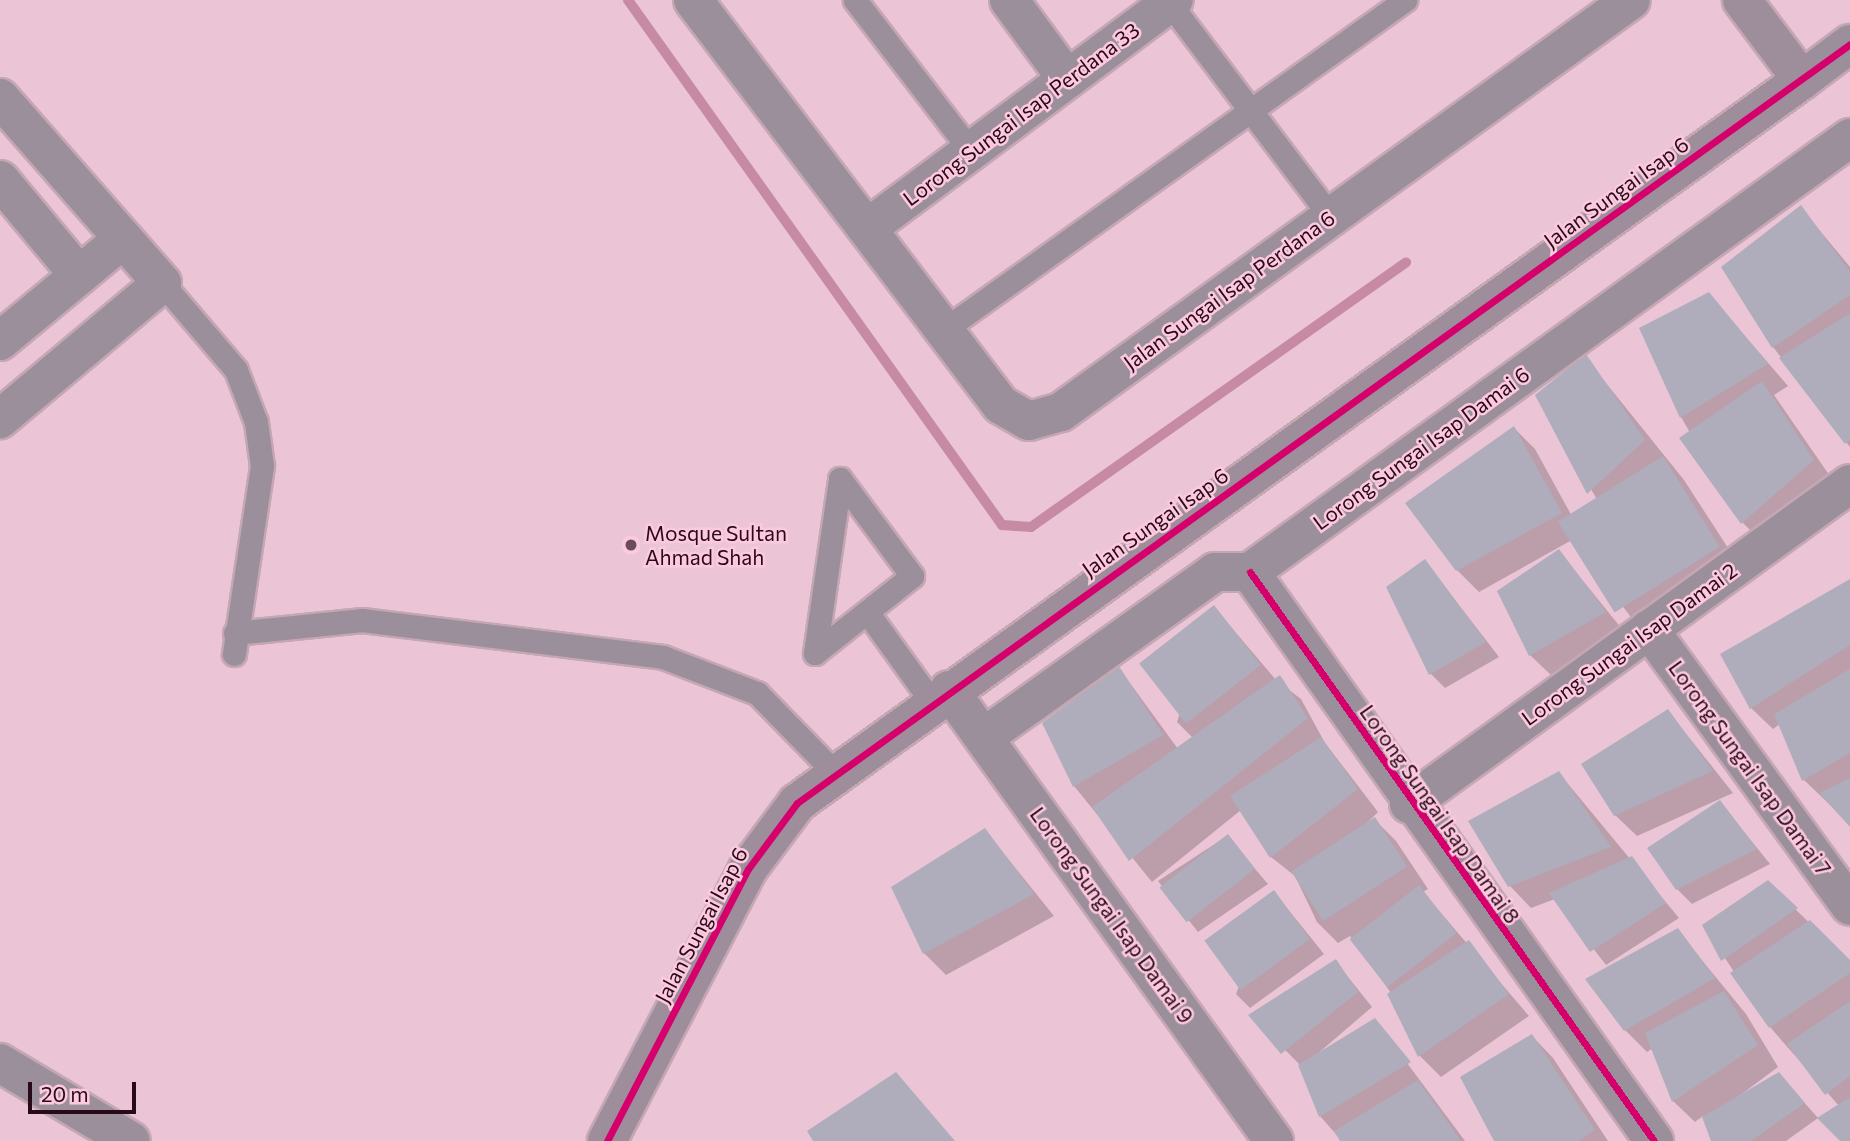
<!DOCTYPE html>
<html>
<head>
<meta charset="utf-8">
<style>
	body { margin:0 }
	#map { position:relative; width:1850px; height:1141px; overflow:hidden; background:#ebc5d5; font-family:Commissioner,sans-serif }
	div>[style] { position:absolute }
	.shadow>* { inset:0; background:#0003 }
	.stream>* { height:10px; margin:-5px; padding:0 5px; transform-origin:5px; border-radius:5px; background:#c78aa5 }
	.building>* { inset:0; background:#afadbc; transform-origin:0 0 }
	.roads { filter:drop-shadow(2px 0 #c5a7b4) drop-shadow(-2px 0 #c5a7b4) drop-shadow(0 2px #c5a7b4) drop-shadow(0 -2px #c5a7b4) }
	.lane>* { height:23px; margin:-11.5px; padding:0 11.5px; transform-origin:11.5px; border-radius:11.5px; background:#9b8f9b }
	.street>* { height:38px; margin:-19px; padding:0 19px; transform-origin:19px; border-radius:19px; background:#9b8f9b }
	.secondary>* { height:38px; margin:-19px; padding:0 19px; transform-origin:19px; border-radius:19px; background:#9e8e9b }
	.cycleway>* { height:7px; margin:-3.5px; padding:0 3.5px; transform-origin:3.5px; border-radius:3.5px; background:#d6006c }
	.dots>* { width:19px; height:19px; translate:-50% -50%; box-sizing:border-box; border:4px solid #fdc9de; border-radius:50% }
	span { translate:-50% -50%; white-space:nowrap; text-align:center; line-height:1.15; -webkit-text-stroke:5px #fdc9de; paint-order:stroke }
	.street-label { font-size:21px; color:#280a19 }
	.poi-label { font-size:21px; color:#280a19 }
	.left { translate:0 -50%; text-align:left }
	.scale { position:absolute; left:28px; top:1082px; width:108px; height:32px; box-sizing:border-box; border:4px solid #280a19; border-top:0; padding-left:9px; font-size:21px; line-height:24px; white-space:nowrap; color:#280a19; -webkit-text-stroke:5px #fdc9de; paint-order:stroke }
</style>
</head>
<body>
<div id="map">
	<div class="shadow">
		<div style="clip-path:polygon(1801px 208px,1850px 267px,1850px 447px,1773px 347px)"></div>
		<div style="clip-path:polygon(1709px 294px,1788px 386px,1774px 395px,1834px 482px,1764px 544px,1742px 522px,1681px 417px)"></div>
		<div style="clip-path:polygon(1585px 357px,1684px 480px,1741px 568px,1640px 629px,1572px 540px,1479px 592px,1457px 570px,1514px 428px,1535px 449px,1574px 520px,1599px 503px,1537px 395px)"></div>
		<div style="clip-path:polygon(1558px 550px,1626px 634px,1552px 676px,1530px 655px)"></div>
		<div style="clip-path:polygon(1425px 561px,1499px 657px,1445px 688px,1431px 674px)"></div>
		<div style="clip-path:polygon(1850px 581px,1850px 824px,1804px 780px,1780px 724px,1773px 729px,1751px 708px)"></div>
		<div style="clip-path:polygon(1214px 607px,1276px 680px,1301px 699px,1325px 743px,1378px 812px,1363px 827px,1374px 819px,1396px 841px,1428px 889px,1423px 892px,1529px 1016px,1441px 1077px,1420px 1056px,1391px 993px,1350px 936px,1338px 943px,1317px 922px,1295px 876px,1271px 857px,1241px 810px,1152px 882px,1074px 786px,1119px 668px,1178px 749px,1193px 738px,1177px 722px)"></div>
		<div style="clip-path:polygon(1668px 711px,1733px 793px,1637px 836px,1615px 815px)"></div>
		<div style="clip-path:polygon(1559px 773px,1679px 918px,1606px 965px,1555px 899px,1531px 908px,1510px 886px)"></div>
		<div style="clip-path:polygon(1720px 802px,1770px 864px,1692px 904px,1677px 889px)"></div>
		<div style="clip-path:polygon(985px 830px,1054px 916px,946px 975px,924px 953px)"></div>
		<div style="clip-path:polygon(1227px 836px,1268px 884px,1198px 932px,1158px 881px)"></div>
		<div style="clip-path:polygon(1767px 882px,1850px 962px,1850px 1141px,1842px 1141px,1839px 1106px,1770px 1027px,1704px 926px)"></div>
		<div style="clip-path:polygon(1274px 892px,1324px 954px,1250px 1008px,1236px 994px)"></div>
		<div style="clip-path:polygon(1678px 931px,1746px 1014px,1778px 1067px,1731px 1102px,1779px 1074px,1818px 1118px,1786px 1141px,1713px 1141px,1703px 1116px,1695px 1122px,1673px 1101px,1653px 1048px,1647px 1052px,1625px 1030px)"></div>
		<div style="clip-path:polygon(1336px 962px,1372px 1007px,1309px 1061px,1375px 1020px,1465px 1141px,1342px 1141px,1320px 1116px,1300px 1065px,1251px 1015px)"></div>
		<div style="clip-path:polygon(1532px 1036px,1553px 1058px,1608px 1141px,1496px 1141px)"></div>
	</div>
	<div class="stream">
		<div style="left:628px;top:0;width:645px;rotate:54.53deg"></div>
		<div style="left:1002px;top:525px;width:29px;rotate:4deg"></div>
		<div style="left:1031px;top:527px;width:459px;rotate:-35.2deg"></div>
	</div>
	<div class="building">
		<div style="clip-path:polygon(1801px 205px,1850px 272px,1850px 295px,1772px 348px,1721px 267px)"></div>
		<div style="clip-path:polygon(1709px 292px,1768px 364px,1680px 418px,1639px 328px)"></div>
		<div style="clip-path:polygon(1850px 313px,1850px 440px,1845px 444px,1779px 358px)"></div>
		<div style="clip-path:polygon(1586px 354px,1645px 440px,1587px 494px,1535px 395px)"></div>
		<div style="clip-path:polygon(1762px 381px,1814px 460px,1741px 524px,1679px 438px)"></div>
		<div style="clip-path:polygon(1514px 426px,1562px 513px,1456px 571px,1405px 503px)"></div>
		<div style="left:1663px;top:456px;width:107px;height:124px;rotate:58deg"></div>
		<div style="clip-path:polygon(1559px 549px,1606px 612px,1529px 656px,1497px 591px)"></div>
		<div style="clip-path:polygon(1425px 559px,1486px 642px,1429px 675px,1386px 587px)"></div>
		<div style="clip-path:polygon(1850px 579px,1850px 645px,1750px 709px,1720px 654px)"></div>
		<div style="left:1214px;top:605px;width:76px;height:95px;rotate:52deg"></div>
		<div style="clip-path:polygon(1119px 666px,1163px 735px,1073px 787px,1042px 723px)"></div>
		<div style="clip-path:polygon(1850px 669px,1850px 753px,1802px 781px,1774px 714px)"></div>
		<div style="clip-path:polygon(1280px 675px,1308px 718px,1129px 861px,1092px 807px)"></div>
		<div style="clip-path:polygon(1668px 709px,1713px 771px,1614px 816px,1581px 764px)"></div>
		<div style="clip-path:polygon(1321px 737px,1358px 789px,1270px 858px,1230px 796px)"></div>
		<div style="clip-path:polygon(1559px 771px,1611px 847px,1508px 887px,1468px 821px)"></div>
		<div style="clip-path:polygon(1850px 778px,1850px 827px,1819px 793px)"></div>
		<div style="clip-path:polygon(1720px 800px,1757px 849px,1676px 890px,1647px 848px)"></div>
		<div style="left:1375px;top:817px;width:59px;height:100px;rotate:57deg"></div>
		<div style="clip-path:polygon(985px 828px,1034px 894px,923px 954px,891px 887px)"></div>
		<div style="left:1228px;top:834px;width:44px;height:87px;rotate:52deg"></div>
		<div style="clip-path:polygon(1632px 856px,1666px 903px,1590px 952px,1549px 893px)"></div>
		<div style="clip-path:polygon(1768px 880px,1798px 908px,1721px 961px,1702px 925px)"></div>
		<div style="left:1419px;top:885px;width:61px;height:88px;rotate:52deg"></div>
		<div style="left:1274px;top:890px;width:61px;height:86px;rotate:54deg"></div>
		<div style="clip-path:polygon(1810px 920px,1850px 960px,1850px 973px,1769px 1028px,1730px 973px)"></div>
		<div style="clip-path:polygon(1678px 928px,1715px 978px,1624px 1031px,1585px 979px)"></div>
		<div style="clip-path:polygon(1469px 940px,1509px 994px,1418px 1057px,1387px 994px)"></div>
		<div style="clip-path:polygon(1336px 959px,1358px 992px,1281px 1054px,1248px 1015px)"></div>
		<div style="clip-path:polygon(1724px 991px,1758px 1045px,1672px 1102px,1645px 1033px)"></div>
		<div style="clip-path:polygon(1850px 1001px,1850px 1076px,1825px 1095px,1787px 1044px)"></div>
		<div style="clip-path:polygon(1375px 1018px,1411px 1062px,1319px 1117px,1298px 1065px)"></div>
		<div style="clip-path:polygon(1532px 1034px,1595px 1130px,1579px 1141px,1494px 1141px,1460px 1077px)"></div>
		<div style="clip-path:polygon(896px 1072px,955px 1141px,813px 1141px,807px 1131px)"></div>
		<div style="clip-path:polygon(1779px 1072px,1805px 1103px,1751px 1141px,1711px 1141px,1702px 1117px)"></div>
		<div style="clip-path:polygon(1418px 1080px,1461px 1141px,1340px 1141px,1334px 1131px)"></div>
		<div style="clip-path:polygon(1850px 1097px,1850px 1141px,1840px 1141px,1817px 1118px)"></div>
	</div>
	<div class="roads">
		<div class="lane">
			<div style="left:855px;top:0;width:190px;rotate:52.5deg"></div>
			<div style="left:1167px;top:0;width:272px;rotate:52.9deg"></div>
			<div style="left:162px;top:283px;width:114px;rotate:49.6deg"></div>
			<div style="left:236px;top:370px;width:56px;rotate:69deg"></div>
			<div style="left:256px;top:422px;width:44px;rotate:82.2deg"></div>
			<div style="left:262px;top:466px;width:190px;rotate:98.5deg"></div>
			<div style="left:945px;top:329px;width:566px;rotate:-35.57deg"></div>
			<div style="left:840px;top:479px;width:121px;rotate:53.4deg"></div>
			<div style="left:912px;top:576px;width:124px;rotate:141.6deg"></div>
			<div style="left:815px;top:653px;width:176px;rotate:-81.8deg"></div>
			<div style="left:867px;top:612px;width:111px;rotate:54.2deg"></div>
			<div style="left:235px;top:633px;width:128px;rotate:-5.8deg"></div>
			<div style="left:362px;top:620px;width:303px;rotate:7deg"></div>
			<div style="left:663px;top:657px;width:101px;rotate:21deg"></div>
			<div style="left:757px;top:693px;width:110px;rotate:45.7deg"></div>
		</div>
		<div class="street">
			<div style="left:693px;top:0;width:509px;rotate:52.75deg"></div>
			<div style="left:1001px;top:405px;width:32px;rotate:30deg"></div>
			<div style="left:1029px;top:421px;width:33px;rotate:-16deg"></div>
			<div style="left:1061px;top:412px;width:703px;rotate:-35.86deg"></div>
			<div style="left:1009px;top:0;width:98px;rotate:53.7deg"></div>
			<div style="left:1802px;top:80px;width:60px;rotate:-36.9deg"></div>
			<div style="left:0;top:98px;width:246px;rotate:48.8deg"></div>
			<div style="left:162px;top:283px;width:212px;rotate:140deg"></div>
			<div style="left:0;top:180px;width:124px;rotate:50.3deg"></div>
			<div style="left:869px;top:227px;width:380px;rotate:-36.7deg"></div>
			<div style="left:0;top:341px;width:160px;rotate:-39.7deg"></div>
			<div style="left:1250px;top:572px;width:698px;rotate:54.62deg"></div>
			<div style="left:1649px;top:629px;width:342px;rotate:54deg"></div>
			<div style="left:949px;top:690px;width:556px;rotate:54.22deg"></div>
			<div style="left:984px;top:737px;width:284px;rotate:-35.5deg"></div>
			<div style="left:1215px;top:572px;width:35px"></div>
			<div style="left:1250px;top:572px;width:741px;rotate:-35.88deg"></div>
			<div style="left:1409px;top:804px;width:545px;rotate:-35.97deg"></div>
			<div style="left:0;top:1063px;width:152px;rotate:30.8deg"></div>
		</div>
		<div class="secondary">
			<div style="left:607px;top:1141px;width:306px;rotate:-62.6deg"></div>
			<div style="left:748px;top:869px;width:82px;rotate:-53.4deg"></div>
			<div style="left:797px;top:803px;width:1238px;rotate:-35.73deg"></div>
			<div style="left:1802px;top:80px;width:100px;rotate:-126.9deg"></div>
		</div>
	</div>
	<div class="cycleway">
		<div style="left:1250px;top:572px;width:698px;rotate:54.62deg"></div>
		<div style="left:607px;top:1141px;width:306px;rotate:-62.6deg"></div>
		<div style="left:748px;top:869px;width:82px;rotate:-53.4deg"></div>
		<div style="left:797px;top:803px;width:1298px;rotate:-35.78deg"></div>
	</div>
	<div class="dots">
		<div style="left:631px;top:545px;background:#6c4b5b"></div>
	</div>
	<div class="street-label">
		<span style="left:1021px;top:114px;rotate:-37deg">Lorong Sungai Isap Perdana 33</span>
		<span style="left:1616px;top:192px;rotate:-36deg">Jalan Sungai Isap 6</span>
		<span style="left:1229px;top:290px;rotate:-36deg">Jalan Sungai Isap Perdana 6</span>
		<span style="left:1421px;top:448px;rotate:-36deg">Lorong Sungai Isap Damai 6</span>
		<span style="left:1155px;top:522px;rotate:-35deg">Jalan Sungai Isap 6</span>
		<span style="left:1629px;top:644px;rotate:-36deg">Lorong Sungai Isap Damai 2</span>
		<span style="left:1750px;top:768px;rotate:54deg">Lorong Sungai Isap Damai 7</span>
		<span style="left:1440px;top:814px;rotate:55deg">Lorong Sungai Isap Damai 8</span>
		<span style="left:1112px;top:915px;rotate:54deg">Lorong Sungai Isap Damai 9</span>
		<span style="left:701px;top:925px;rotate:-62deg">Jalan Sungai Isap 6</span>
	</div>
	<div class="poi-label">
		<span class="left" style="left:645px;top:545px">Mosque Sultan<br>Ahmad Shah</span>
	</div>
	<div class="scale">20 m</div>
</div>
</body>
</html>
